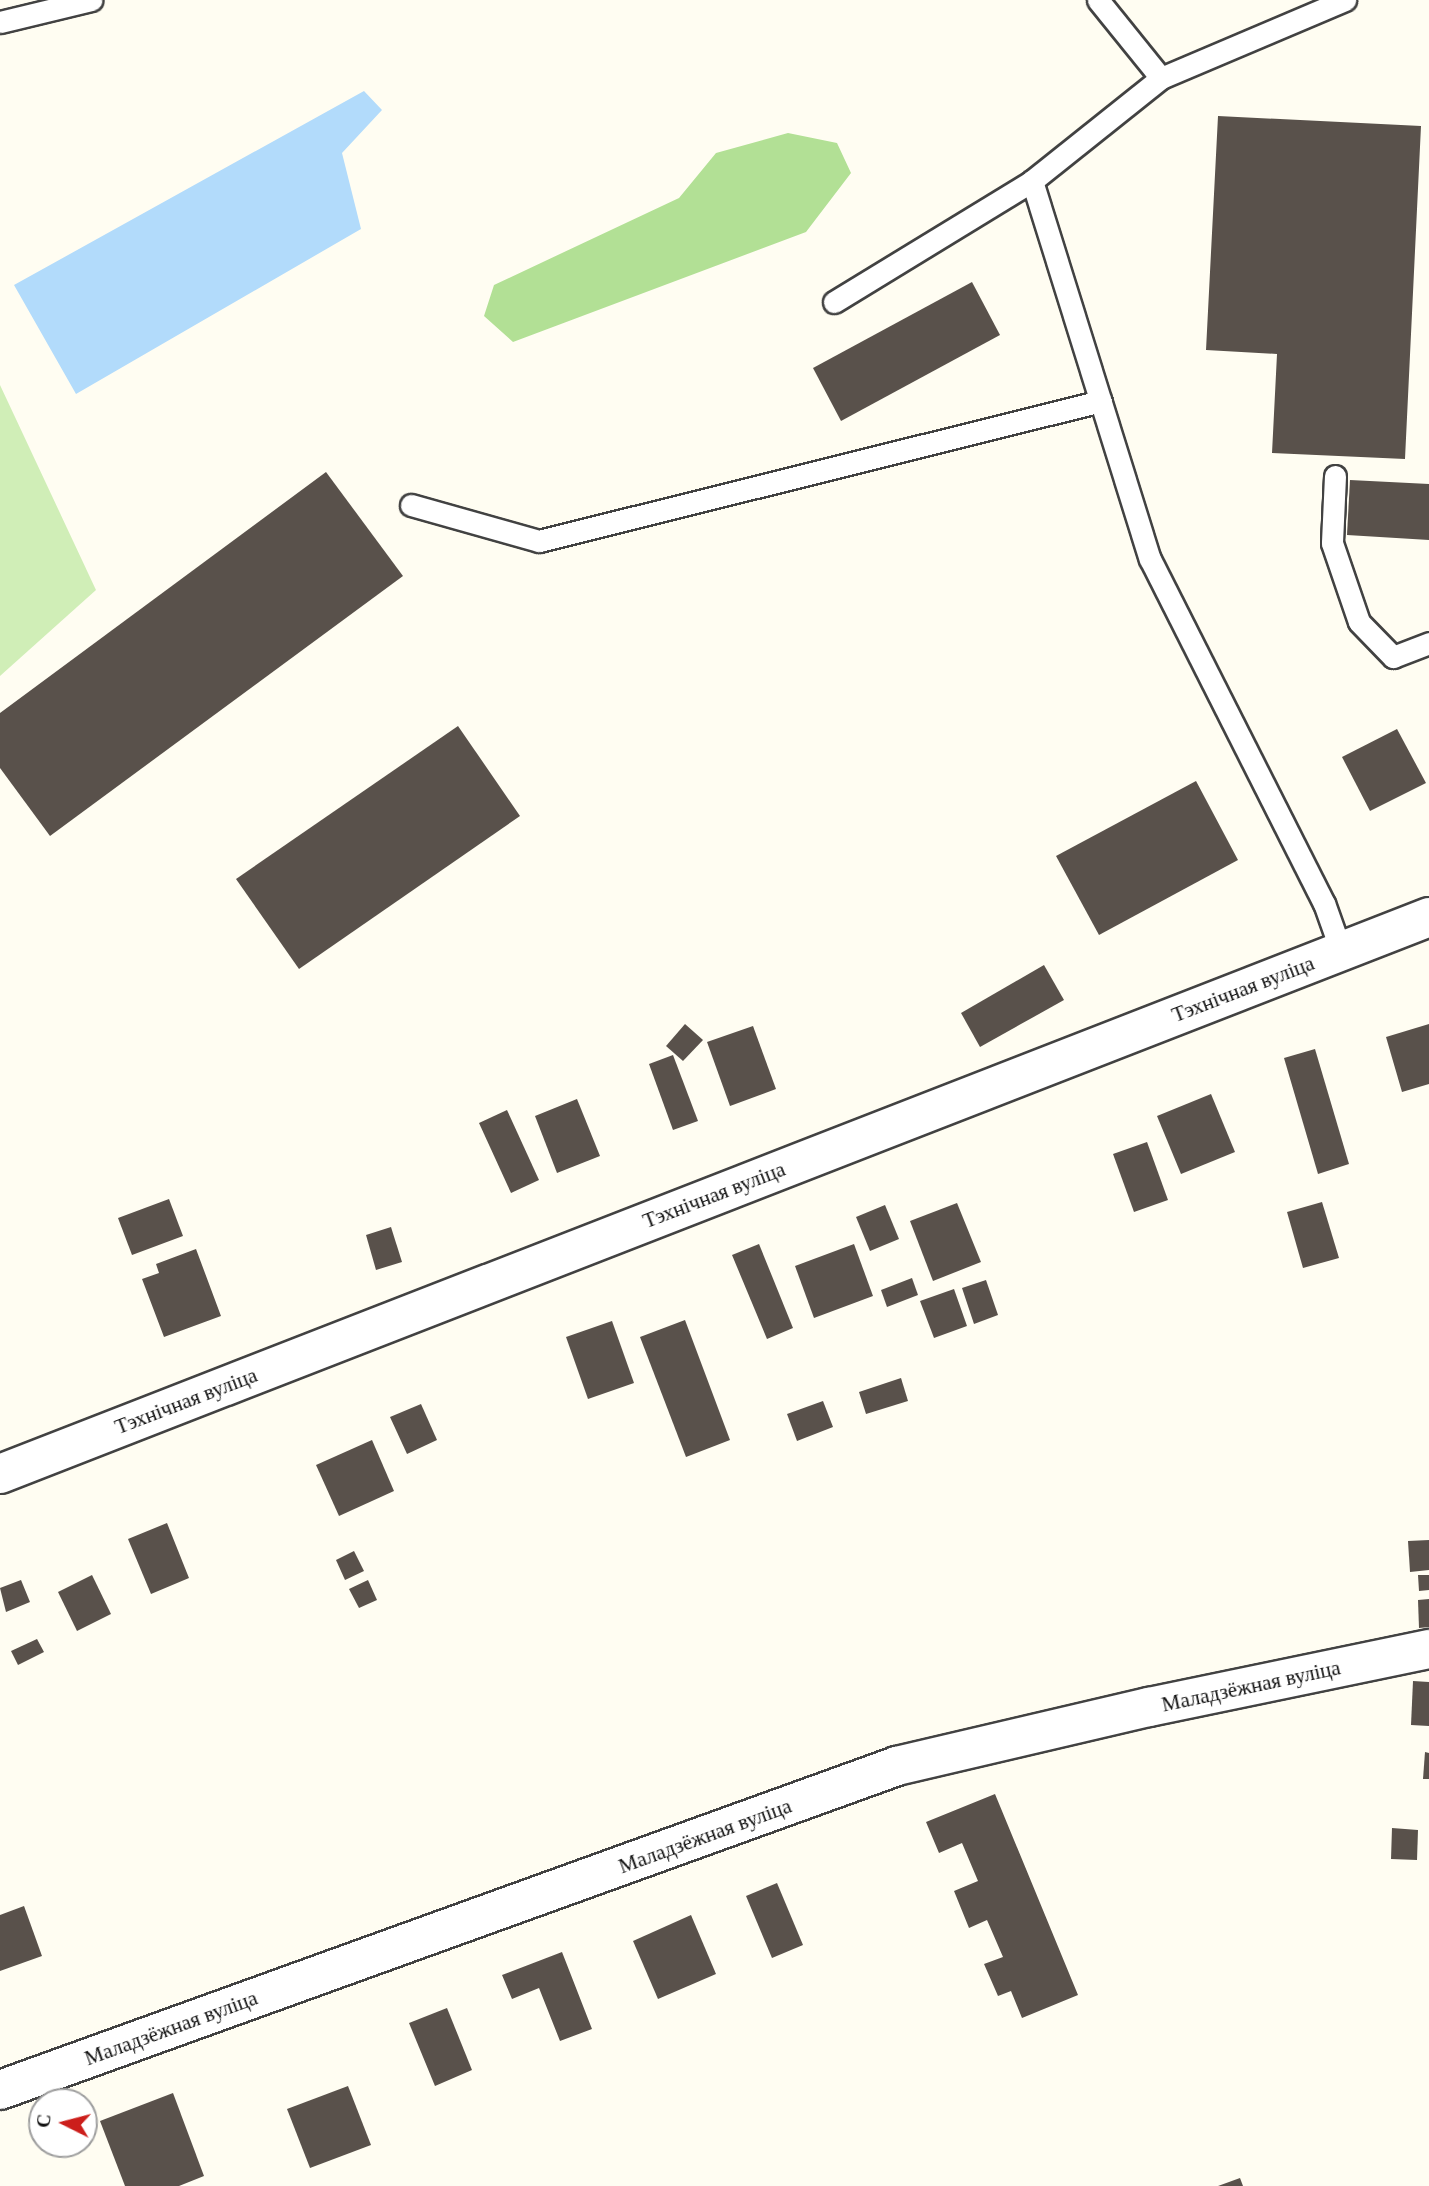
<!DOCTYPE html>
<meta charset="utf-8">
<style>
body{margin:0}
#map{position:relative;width:1429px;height:2186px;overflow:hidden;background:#fffdf2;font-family:"Times New Roman",serif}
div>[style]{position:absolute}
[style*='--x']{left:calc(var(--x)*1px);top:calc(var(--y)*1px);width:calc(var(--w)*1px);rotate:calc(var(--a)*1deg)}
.green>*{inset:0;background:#d0eeb7}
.forest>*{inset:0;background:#b2e095}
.water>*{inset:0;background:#b2dbfb}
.building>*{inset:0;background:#59514b}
.roads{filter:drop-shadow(2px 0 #424242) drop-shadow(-2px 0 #424242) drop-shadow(0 2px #424242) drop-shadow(0 -2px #424242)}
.lane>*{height:21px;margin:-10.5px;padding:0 10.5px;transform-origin:10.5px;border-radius:10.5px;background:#fff}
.street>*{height:38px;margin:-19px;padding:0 19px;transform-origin:19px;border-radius:19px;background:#fff}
span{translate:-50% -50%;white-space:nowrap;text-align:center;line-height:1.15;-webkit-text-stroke:7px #fff;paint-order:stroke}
.street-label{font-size:21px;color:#0f0f0f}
.north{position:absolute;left:28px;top:2088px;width:70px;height:70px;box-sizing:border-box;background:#fff;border:2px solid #9f9f9f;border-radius:50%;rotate:276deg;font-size:19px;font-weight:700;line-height:28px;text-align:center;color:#0f0f0f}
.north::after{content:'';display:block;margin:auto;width:24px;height:32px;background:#cc1e1b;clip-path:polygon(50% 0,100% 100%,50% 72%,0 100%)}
</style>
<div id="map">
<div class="green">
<i style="clip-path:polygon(0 385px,96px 590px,0 676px)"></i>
</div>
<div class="forest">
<i style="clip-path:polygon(788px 133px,837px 143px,851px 173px,806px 232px,513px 342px,484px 316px,494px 285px,679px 198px,716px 153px)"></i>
</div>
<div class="water">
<i style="clip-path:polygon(364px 91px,382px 110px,342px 153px,361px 229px,76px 394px,14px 285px)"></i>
</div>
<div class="building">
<i style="clip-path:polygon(1218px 116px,1421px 126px,1405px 459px,1272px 453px,1277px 354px,1206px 350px)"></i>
<i style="clip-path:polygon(972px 282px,1000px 335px,841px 421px,813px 368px)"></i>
<i style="clip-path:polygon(326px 472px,403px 576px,50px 836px,0 768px,0 713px)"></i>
<i style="clip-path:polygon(1350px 480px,1429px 484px,1429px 540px,1347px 535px)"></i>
<i style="clip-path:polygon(458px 726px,520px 816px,299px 969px,236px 879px)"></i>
<i style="clip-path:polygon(1397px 729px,1426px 783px,1370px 811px,1342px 757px)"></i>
<i style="clip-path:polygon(1196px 781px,1238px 860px,1099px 935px,1056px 856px)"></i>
<i style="clip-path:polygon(1044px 965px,1064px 1000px,980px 1047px,961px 1013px)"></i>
<i style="clip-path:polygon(685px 1024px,703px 1040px,683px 1061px,666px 1046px)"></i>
<i style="clip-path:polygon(1429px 1024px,1429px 1084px,1402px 1092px,1386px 1037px)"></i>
<i style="clip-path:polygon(753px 1026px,776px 1089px,730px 1106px,707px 1042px)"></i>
<i style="clip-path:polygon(1315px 1049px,1349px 1164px,1318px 1174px,1284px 1058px)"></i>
<i style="clip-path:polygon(673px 1055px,698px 1121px,673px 1130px,649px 1064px)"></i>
<i style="clip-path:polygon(1211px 1094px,1235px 1152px,1181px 1174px,1157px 1116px)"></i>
<i style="clip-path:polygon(577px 1099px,600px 1156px,557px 1173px,535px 1116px)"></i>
<i style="clip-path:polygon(507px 1110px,539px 1180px,511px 1193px,479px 1123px)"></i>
<i style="clip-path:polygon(1147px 1142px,1168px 1200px,1134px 1212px,1113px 1154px)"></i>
<i style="clip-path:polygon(169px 1199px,183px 1236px,132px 1255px,118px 1218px)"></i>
<i style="clip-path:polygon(1322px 1202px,1339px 1258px,1303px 1268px,1287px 1212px)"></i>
<i style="clip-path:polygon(957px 1203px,981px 1262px,933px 1281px,910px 1221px)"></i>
<i style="clip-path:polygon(885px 1205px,899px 1239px,870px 1251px,856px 1217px)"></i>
<i style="clip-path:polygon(391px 1227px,402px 1262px,376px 1270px,366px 1235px)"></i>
<i style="clip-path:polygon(759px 1244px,793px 1328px,767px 1339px,732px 1255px)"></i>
<i style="clip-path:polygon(854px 1244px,873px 1296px,814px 1318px,795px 1266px)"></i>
<i style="clip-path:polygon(196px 1249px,221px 1316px,164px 1337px,142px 1279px,159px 1273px,156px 1264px)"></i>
<i style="clip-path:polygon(912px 1278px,918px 1295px,887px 1307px,881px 1290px)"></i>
<i style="clip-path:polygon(986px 1280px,998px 1315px,974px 1324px,962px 1288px)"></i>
<i style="clip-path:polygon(954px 1289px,967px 1326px,934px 1338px,920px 1301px)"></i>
<i style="clip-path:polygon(685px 1320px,730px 1440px,686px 1457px,640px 1337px)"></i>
<i style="clip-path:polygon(612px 1321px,634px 1383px,588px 1399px,566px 1337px)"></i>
<i style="clip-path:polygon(901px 1378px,908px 1401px,866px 1414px,859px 1392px)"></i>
<i style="clip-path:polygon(823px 1401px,833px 1427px,797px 1441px,787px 1414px)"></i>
<i style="clip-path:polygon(421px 1404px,437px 1440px,407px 1454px,390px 1417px)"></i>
<i style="clip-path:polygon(372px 1440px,394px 1491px,339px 1516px,316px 1465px)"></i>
<i style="clip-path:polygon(167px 1523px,189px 1578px,151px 1594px,128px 1539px)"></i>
<i style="clip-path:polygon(1429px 1540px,1429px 1570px,1410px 1572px,1408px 1541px)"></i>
<i style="clip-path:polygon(354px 1551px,364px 1571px,345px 1580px,336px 1560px)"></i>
<i style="clip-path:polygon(92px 1575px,111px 1614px,77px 1631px,58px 1592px)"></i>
<i style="clip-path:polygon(1418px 1575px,1429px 1575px,1429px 1590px,1419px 1591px)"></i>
<i style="clip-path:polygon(21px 1580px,30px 1602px,6px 1612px,0 1588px)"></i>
<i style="clip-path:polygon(368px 1580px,377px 1600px,359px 1608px,349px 1589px)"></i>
<i style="clip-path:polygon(1429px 1599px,1429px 1627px,1419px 1628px,1418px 1600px)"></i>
<i style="clip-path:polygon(37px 1639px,44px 1652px,18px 1665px,11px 1651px)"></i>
<i style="clip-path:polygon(1413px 1681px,1429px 1682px,1429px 1726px,1411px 1725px)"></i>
<i style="clip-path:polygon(1425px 1752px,1429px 1753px,1429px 1779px,1423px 1779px)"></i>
<i style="clip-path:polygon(995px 1794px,1078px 1995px,1022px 2018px,1011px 1991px,998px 1996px,984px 1964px,1003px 1957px,987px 1920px,969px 1928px,954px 1891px,978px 1881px,962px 1843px,939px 1853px,926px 1822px)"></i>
<i style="clip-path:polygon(1392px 1828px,1418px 1830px,1417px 1860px,1391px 1859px)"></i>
<i style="clip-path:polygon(777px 1883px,803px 1945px,772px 1958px,746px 1896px)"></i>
<i style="clip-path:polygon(24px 1906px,42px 1956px,0 1971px,0 1915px)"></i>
<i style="clip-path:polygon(691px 1915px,716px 1974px,658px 1999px,633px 1941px)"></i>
<i style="clip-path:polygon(562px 1952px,592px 2029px,560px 2041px,539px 1988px,512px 1999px,502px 1975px)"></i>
<i style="clip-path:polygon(447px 2008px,472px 2070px,435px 2086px,409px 2023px)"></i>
<i style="clip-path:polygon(348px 2086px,371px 2145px,310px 2168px,287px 2109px)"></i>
<i style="clip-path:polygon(173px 2093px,204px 2176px,179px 2186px,125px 2186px,100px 2121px)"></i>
<i style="clip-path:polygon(1240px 2178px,1243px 2186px,1218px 2186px)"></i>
</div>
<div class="roads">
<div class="lane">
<i style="--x:1098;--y:0;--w:100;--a:51.1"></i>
<i style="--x:0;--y:22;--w:94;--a:-13.6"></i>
<i style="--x:1032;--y:181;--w:396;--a:72.7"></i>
<i style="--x:1150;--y:559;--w:386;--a:63.2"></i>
<i style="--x:1324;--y:903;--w:51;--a:70.5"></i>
<i style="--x:834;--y:302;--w:232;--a:-31.4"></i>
<i style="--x:1032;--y:181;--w:165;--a:-38.6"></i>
<i style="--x:1161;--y:78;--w:200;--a:-23"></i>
<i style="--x:1335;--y:476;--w:67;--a:92.6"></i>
<i style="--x:1332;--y:543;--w:83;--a:71.1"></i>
<i style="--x:1359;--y:622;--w:49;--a:45.8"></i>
<i style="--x:1393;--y:657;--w:39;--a:-21"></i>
<i style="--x:411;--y:505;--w:133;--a:15.7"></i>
<i style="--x:539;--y:541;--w:579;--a:-13.99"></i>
</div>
<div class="street">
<i style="--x:0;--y:1474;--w:1534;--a:-21.29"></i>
<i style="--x:0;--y:2090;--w:954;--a:-19.86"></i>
<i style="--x:897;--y:1766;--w:259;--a:-13.2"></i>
<i style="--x:1149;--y:1707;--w:286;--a:-11.7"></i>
</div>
</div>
<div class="street-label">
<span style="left:1243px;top:989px;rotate:-21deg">Тэхнічная вуліца</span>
<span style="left:714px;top:1195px;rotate:-21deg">Тэхнічная вуліца</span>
<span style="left:186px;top:1401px;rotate:-21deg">Тэхнічная вуліца</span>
<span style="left:1251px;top:1686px;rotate:-12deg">Маладзёжная вуліца</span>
<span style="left:705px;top:1836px;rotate:-20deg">Маладзёжная вуліца</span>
<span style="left:171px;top:2028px;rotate:-20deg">Маладзёжная вуліца</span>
</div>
<div class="north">С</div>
</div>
